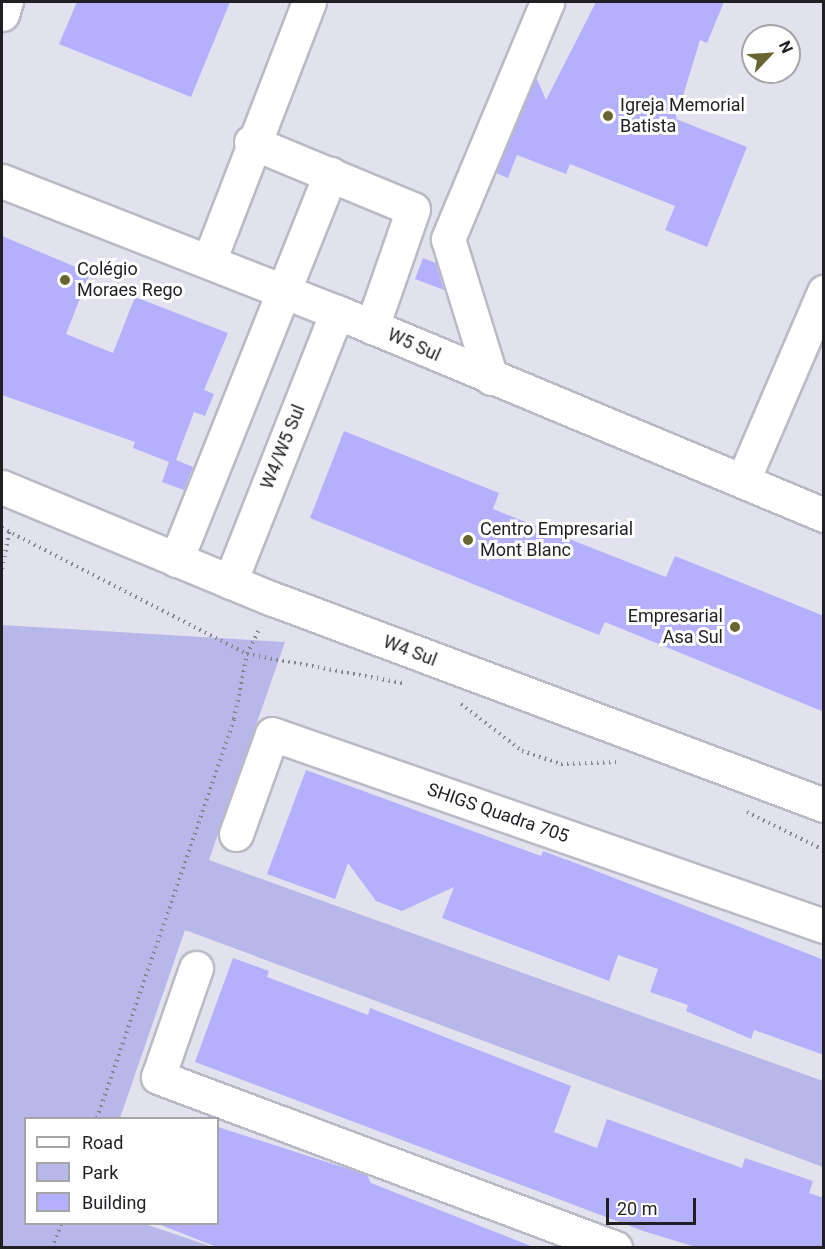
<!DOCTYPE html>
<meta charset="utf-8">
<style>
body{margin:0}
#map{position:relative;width:825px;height:1249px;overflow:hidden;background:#e2e2ee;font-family:Roboto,sans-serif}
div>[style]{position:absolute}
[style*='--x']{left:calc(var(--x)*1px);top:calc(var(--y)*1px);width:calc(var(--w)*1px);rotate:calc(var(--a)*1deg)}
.green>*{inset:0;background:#b8b7e9}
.building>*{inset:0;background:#b4b0fb}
.path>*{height:4px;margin-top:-2px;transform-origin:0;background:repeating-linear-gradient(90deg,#83838b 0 1.5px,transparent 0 6px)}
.roads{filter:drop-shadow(2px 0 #babac6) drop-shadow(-2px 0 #babac6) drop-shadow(0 2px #babac6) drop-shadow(0 -2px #babac6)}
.minor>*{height:33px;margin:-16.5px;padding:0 16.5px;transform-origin:16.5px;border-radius:16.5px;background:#fff}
.major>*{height:33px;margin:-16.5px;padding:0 16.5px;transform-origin:16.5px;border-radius:16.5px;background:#fff}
.dots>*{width:16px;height:16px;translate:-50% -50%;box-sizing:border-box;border:3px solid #fff;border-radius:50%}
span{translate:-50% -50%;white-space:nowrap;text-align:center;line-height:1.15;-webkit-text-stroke:6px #fff;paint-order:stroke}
.poi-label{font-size:18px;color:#1f1f24}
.left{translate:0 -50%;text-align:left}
.right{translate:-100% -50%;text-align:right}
.street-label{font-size:18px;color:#1f1f24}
.frame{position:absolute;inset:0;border:3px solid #1f1f24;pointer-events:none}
.legend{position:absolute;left:24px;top:1117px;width:195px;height:108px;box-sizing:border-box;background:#fff;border:2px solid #a5a5a7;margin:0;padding:8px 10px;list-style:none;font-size:18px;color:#1f1f24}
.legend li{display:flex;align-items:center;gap:12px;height:30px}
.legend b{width:30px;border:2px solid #a5a5a7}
.north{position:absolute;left:741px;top:24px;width:60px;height:60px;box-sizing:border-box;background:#fff;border:2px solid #a5a5a7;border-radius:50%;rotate:65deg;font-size:16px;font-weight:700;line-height:24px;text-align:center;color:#1f1f24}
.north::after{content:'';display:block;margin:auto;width:21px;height:27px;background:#686532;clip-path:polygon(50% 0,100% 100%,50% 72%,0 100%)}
.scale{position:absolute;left:606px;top:1198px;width:90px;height:27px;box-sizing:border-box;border:3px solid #1f1f24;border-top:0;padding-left:8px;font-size:18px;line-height:21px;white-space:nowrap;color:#1f1f24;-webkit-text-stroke:4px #fff;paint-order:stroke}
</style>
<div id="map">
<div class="green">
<i style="clip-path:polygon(2px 625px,285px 642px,209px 860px,823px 1081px,823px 1167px,185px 930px,120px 1118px,26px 1118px,26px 1224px,145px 1224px,213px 1247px,2px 1247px)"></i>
</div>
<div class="building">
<i style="clip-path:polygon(77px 2px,230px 2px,191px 97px,59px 44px)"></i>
<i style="clip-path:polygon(596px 2px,724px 2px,707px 43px,700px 40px,676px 119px,747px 147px,707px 247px,665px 230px,675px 206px,570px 164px,566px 174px,517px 155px,508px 178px,496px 173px,536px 77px,546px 100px)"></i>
<i style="clip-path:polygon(2px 236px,90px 273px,66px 334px,113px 353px,135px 297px,228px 333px,204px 390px,214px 394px,205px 416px,194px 412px,176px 460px,193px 467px,184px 490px,162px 482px,169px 462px,133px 448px,135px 442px,2px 395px)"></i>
<i style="clip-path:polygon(423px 258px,436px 263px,444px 290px,415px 279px)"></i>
<i style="clip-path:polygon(344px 431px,499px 493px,493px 509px,666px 577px,675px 556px,824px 616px,824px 712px,605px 622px,599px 635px,310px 518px)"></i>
<i style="clip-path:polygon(306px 770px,541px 856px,543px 851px,586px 867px,824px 960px,824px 1055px,754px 1030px,751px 1039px,686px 1011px,688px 1005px,650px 992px,658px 969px,618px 955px,609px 981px,442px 918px,454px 887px,402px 911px,376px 901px,348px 863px,335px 899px,267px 874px)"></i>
<i style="clip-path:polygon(233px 958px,269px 971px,267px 977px,368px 1015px,370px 1008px,571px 1086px,554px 1132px,597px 1148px,607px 1119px,742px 1168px,745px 1158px,813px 1181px,809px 1193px,824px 1198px,824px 1248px,699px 1248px,643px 1231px,195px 1062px)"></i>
<i style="clip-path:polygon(218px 1127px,367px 1175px,371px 1183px,536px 1248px,219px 1248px,161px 1225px,218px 1224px)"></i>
</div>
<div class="path">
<i style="--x:2;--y:528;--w:276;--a:27.2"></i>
<i style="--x:247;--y:654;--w:158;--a:10.6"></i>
<i style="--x:2;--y:569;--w:42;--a:-79"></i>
<i style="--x:461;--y:704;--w:77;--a:37.6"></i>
<i style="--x:522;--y:751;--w:41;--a:18.4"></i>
<i style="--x:561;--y:764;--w:55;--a:-2.1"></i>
<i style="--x:747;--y:812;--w:86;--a:26.3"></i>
<i style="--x:97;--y:1118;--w:422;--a:-71"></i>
<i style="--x:234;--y:719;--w:66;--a:-78.7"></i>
<i style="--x:247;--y:654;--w:30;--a:-64"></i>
<i style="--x:52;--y:1248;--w:26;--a:-69"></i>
</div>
<div class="roads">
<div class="minor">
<i style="--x:2;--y:14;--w:13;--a:-72"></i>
<i style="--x:251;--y:142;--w:175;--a:22.5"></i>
<i style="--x:413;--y:209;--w:125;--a:109.2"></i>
<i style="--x:209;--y:261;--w:278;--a:-68.9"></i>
<i style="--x:491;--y:378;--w:145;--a:-107.2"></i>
<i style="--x:448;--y:239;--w:257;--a:-67.3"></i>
<i style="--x:743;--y:480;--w:205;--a:-66.7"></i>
<i style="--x:176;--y:560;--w:416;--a:-68.2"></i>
<i style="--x:230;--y:582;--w:290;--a:-68.4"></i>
<i style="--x:236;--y:834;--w:106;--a:-70.2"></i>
<i style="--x:272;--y:734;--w:584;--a:19.18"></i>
<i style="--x:196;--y:968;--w:115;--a:109.2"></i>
<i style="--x:158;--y:1077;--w:488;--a:20.5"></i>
</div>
<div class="major">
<i style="--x:2;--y:181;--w:360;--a:21.4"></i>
<i style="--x:337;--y:312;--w:528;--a:22.63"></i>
<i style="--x:2;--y:487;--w:293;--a:22.5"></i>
<i style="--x:273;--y:599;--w:588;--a:20.5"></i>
</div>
</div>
<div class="dots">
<i style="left:608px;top:116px;background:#686532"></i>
<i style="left:65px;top:280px;background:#686532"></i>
<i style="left:468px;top:540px;background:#686532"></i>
<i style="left:735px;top:627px;background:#686532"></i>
</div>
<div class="poi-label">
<span class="left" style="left:620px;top:116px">Igreja Memorial<br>Batista</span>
<span class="left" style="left:77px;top:280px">Colégio<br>Moraes Rego</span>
<span class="left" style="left:480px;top:540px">Centro Empresarial<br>Mont Blanc</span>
<span class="right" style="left:723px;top:627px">Empresarial<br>Asa Sul</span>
</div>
<div class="street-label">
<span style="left:414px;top:345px;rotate:24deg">W5 Sul</span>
<span style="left:283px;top:447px;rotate:-68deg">W4/W5 Sul</span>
<span style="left:410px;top:651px;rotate:21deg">W4 Sul</span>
<span style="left:498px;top:813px;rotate:19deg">SHIGS Quadra 705</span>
</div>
<div class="frame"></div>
<ul class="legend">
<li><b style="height:8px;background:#fff"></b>Road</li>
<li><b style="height:16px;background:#b8b7e9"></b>Park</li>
<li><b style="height:16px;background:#b4b0fb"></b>Building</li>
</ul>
<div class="north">N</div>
<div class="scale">20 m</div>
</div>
